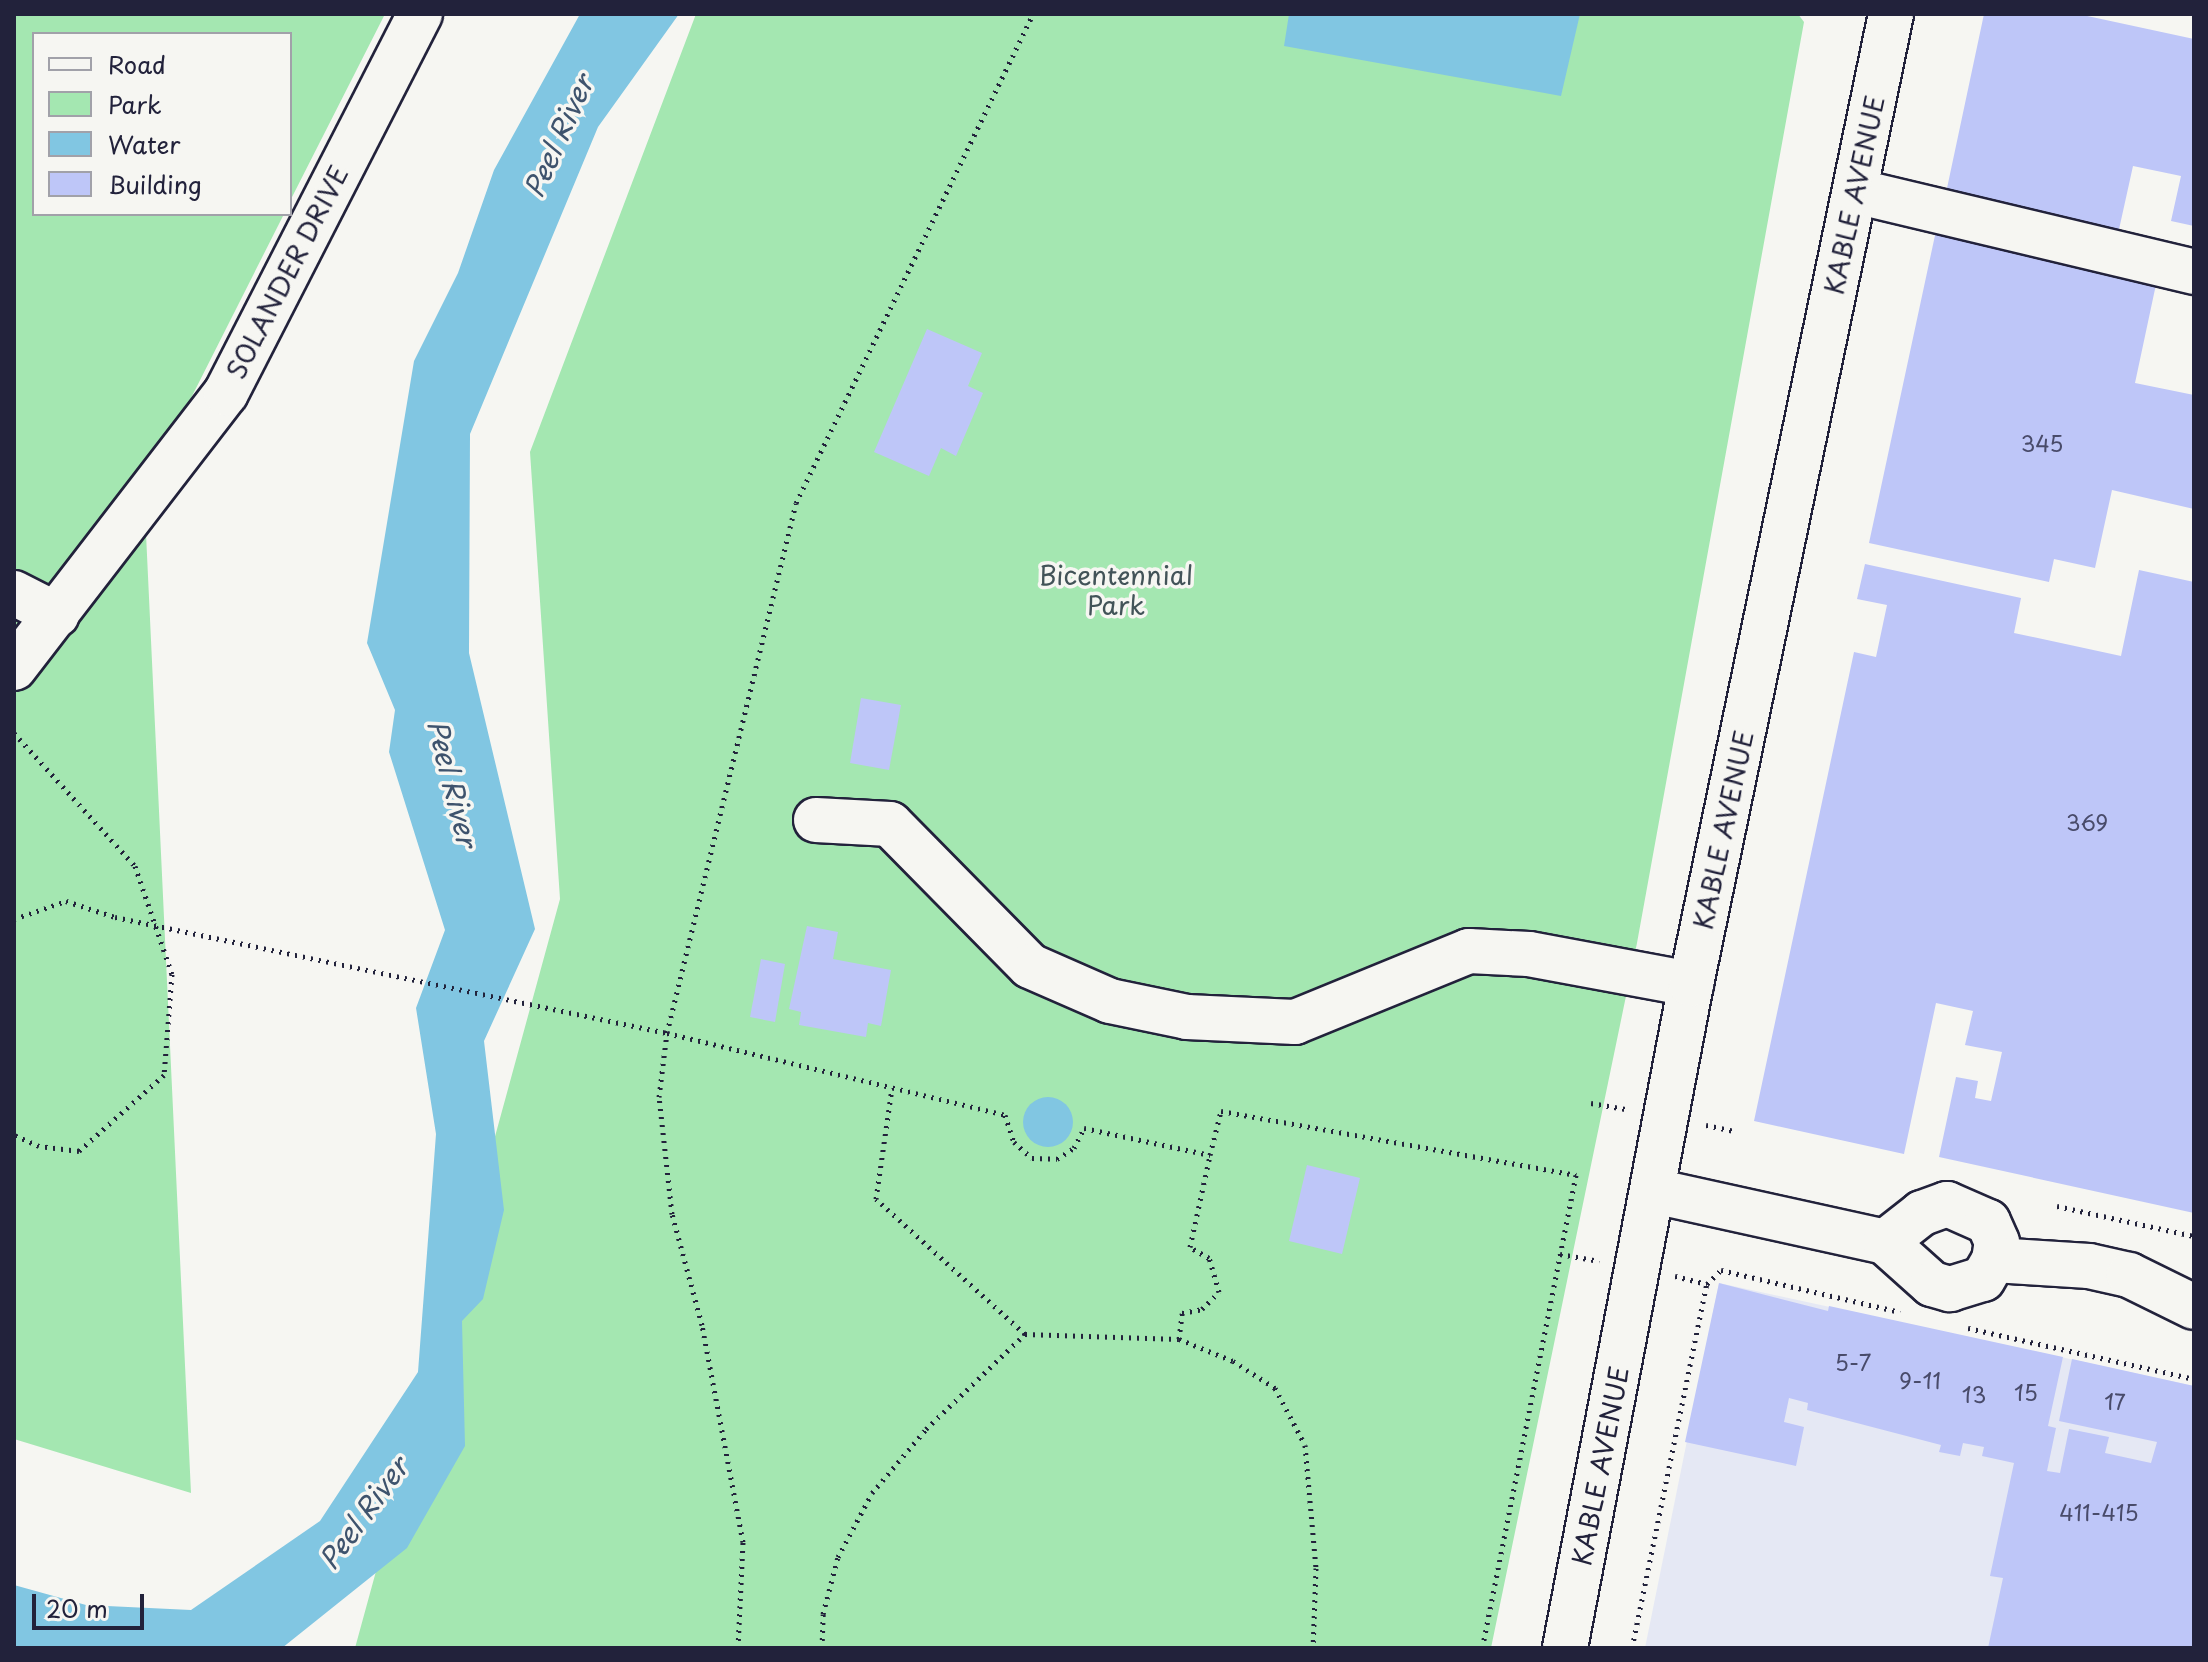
<!DOCTYPE html>
<style>
body{margin:0}
#map{position:relative;width:2208px;height:1662px;overflow:hidden;background:#f6f6f2;font-family:"Playpen Sans",sans-serif}
div>[style]{position:absolute}
[style*='--x']{left:calc(var(--x)*1px);top:calc(var(--y)*1px);width:calc(var(--w)*1px);rotate:calc(var(--a)*1deg)}
.built>*{inset:0;background:#e5e8f4}
.green>*{inset:0;background:#a4e7b1}
.water>*{inset:0;background:#81c6e2}
.round{border-radius:50%}
.building>*{inset:0;background:#bec6f8}
.path>*{height:5px;margin-top:-2.5px;transform-origin:0;background:repeating-linear-gradient(90deg,#22223b 0 2px,transparent 0 8px)}
.roads{filter:drop-shadow(2px 0 #22223b) drop-shadow(-2px 0 #22223b) drop-shadow(0 2px #22223b) drop-shadow(0 -2px #22223b)}
.minor>*{height:44px;margin:-22px;padding:0 22px;transform-origin:22px;border-radius:22px;background:#f6f6f2}
.path-bridge>*{height:5px;margin-top:-2.5px;transform-origin:0;background:repeating-linear-gradient(90deg,#22223b 0 2px,transparent 0 8px)}
span{translate:-50% -50%;white-space:nowrap;text-align:center;line-height:1.15;-webkit-text-stroke:7px #f6f6f2;paint-order:stroke}
.number-label{font-size:22px;color:#494b6a}
.number-label span{-webkit-text-stroke-width:0}
.street-label{font-size:26px;color:#22223b}
.park-label{font-size:26px;color:#425358}
.water-label{font-size:28px;color:#3e536d;font-style:italic}
.frame{position:absolute;inset:0;border:16px solid #22223b;pointer-events:none}
.legend{position:absolute;left:32px;top:32px;width:260px;height:184px;box-sizing:border-box;background:#f6f6f2;border:2px solid #a1a1a9;margin:0;padding:10px 14px;list-style:none;font-size:24px;color:#22223b}
.legend li{display:flex;align-items:center;gap:16px;height:40px}
.legend b{width:40px;border:2px solid #a1a1a9}
.scale{position:absolute;left:32px;top:1594px;width:112px;height:36px;box-sizing:border-box;border:4px solid #22223b;border-top:0;padding-left:10px;font-size:24px;line-height:28px;white-space:nowrap;color:#22223b;-webkit-text-stroke:6px #f6f6f2;paint-order:stroke}
</style>
<div id="map">
<div class="built">
<i style="clip-path:polygon(1719px 1283px,2194px 1386px,2194px 1648px,1645px 1648px)"></i>
</div>
<div class="green">
<i style="clip-path:polygon(14px 14px,385px 14px,290px 201px,290px 34px,34px 34px,34px 214px,284px 214px,144px 491px,191px 1493px,14px 1439px)"></i>
<i style="clip-path:polygon(696px 14px,1798px 14px,1804px 22px,1637px 943px,1491px 1648px,355px 1648px,560px 899px,530px 452px)"></i>
</div>
<div class="water">
<i style="clip-path:polygon(580px 14px,679px 14px,598px 127px,470px 434px,469px 653px,535px 929px,484px 1041px,504px 1210px,483px 1299px,462px 1321px,465px 1446px,407px 1548px,282px 1648px,14px 1648px,14px 1585px,86px 1605px,191px 1610px,320px 1521px,418px 1372px,436px 1134px,416px 1008px,445px 930px,389px 752px,395px 710px,367px 643px,414px 361px,458px 273px,494px 170px)"></i>
<i style="clip-path:polygon(1289px 14px,1580px 14px,1561px 96px,1284px 46px)"></i>
<i class="round" style="left:1023px;top:1097px;width:50px;height:50px"></i>
</div>
<div class="building">
<i style="clip-path:polygon(1984px 14px,2078px 14px,2194px 39px,2194px 226px,2171px 221px,2181px 176px,2133px 166px,2116px 243px,1943px 207px)"></i>
<i style="clip-path:polygon(1937px 226px,2158px 275px,2135px 383px,2194px 395px,2194px 509px,2112px 490px,2095px 568px,2054px 559px,2049px 582px,1869px 543px)"></i>
<i style="clip-path:polygon(927px 329px,982px 353px,968px 386px,983px 393px,956px 456px,941px 448px,929px 476px,874px 452px)"></i>
<i style="clip-path:polygon(1865px 564px,2021px 598px,2014px 633px,2121px 656px,2139px 570px,2194px 582px,2194px 1213px,1939px 1157px,1956px 1077px,1978px 1081px,1975px 1098px,1991px 1101px,2002px 1052px,1965px 1045px,1973px 1011px,1936px 1003px,1904px 1154px,1754px 1121px,1854px 652px,1876px 657px,1887px 605px,1857px 599px)"></i>
<i style="clip-path:polygon(861px 698px,901px 705px,889px 770px,850px 763px)"></i>
<i style="clip-path:polygon(807px 926px,838px 932px,833px 959px,891px 970px,881px 1026px,868px 1023px,866px 1037px,799px 1025px,801px 1012px,789px 1009px)"></i>
<i style="clip-path:polygon(761px 959px,785px 964px,775px 1022px,750px 1017px)"></i>
<i style="clip-path:polygon(1307px 1165px,1360px 1178px,1342px 1254px,1289px 1241px)"></i>
<i style="clip-path:polygon(1719px 1283px,1828px 1311px,1829px 1306px,2063px 1357px,2048px 1426px,2056px 1428px,2047px 1471px,2060px 1473px,2069px 1429px,2109px 1437px,2105px 1453px,2151px 1463px,2157px 1442px,2059px 1421px,2072px 1359px,2194px 1386px,2194px 1648px,1988px 1648px,2003px 1578px,1990px 1576px,2014px 1463px,1982px 1456px,1984px 1447px,1963px 1443px,1960px 1456px,1939px 1452px,1941px 1445px,1807px 1410px,1808px 1403px,1789px 1398px,1784px 1422px,1804px 1427px,1796px 1466px,1685px 1442px)"></i>
</div>
<div class="path">
<i style="--x:14;--y:733;--w:180;--a:47.7"></i>
<i style="--x:135;--y:866;--w:114;--a:71.1"></i>
<i style="--x:172;--y:974;--w:101;--a:94.5"></i>
<i style="--x:164;--y:1075;--w:114;--a:138.2"></i>
<i style="--x:79;--y:1151;--w:40;--a:-172.9"></i>
<i style="--x:39;--y:1146;--w:27;--a:-156"></i>
<i style="--x:14;--y:919;--w:55;--a:-19.1"></i>
<i style="--x:66;--y:901;--w:52;--a:18.1"></i>
<i style="--x:667;--y:1033;--w:348;--a:13.6"></i>
<i style="--x:1005;--y:1115;--w:28;--a:72"></i>
<i style="--x:1014;--y:1142;--w:24;--a:42"></i>
<i style="--x:1032;--y:1158;--w:25;--a:2"></i>
<i style="--x:1057;--y:1159;--w:20;--a:-33"></i>
<i style="--x:1074;--y:1148;--w:22;--a:-63"></i>
<i style="--x:1084;--y:1128;--w:129;--a:12.1"></i>
<i style="--x:1210;--y:1155;--w:45;--a:-76"></i>
<i style="--x:1221;--y:1111;--w:361;--a:10.2"></i>
<i style="--x:1576;--y:1175;--w:482;--a:101.2"></i>
<i style="--x:1591;--y:1103;--w:35;--a:10"></i>
<i style="--x:1706;--y:1125;--w:30;--a:12"></i>
<i style="--x:2057;--y:1206;--w:140;--a:12.4"></i>
<i style="--x:1560;--y:1254;--w:40;--a:10"></i>
<i style="--x:1675;--y:1276;--w:33;--a:14"></i>
<i style="--x:1968;--y:1328;--w:232;--a:12.7"></i>
<i style="--x:1025;--y:1334;--w:154;--a:1.9"></i>
<i style="--x:1179;--y:1339;--w:26;--a:-83"></i>
<i style="--x:1182;--y:1313;--w:20;--a:-11"></i>
<i style="--x:1202;--y:1309;--w:24;--a:-45"></i>
<i style="--x:1219;--y:1292;--w:35;--a:-106"></i>
<i style="--x:1209;--y:1258;--w:22;--a:-150"></i>
<i style="--x:1190;--y:1247;--w:94;--a:-77.7"></i>
<i style="--x:1179;--y:1339;--w:58;--a:22.2"></i>
<i style="--x:1233;--y:1361;--w:50;--a:32.7"></i>
<i style="--x:1275;--y:1388;--w:64;--a:62.2"></i>
<i style="--x:1305;--y:1445;--w:123;--a:84.9"></i>
<i style="--x:1316;--y:1568;--w:80;--a:92.1"></i>
<i style="--x:738;--y:1648;--w:106;--a:-87.3"></i>
<i style="--x:743;--y:1542;--w:221;--a:-100.7"></i>
<i style="--x:702;--y:1325;--w:115;--a:-105.1"></i>
<i style="--x:672;--y:1214;--w:118;--a:-96.3"></i>
<i style="--x:659;--y:1097;--w:64;--a:-82.9"></i>
<i style="--x:667;--y:1033;--w:545;--a:-76.32"></i>
<i style="--x:796;--y:503;--w:543;--a:-64.14"></i>
<i style="--x:822;--y:1648;--w:34;--a:-88"></i>
<i style="--x:823;--y:1614;--w:59;--a:-75.3"></i>
<i style="--x:838;--y:1557;--w:72;--a:-62"></i>
<i style="--x:872;--y:1493;--w:84;--a:-49.8"></i>
<i style="--x:926;--y:1429;--w:137;--a:-43.8"></i>
<i style="--x:1025;--y:1334;--w:201;--a:-137.8"></i>
<i style="--x:876;--y:1199;--w:112;--a:-81.8"></i>
<i style="--x:1632;--y:1648;--w:372;--a:-78.4"></i>
<i style="--x:1707;--y:1284;--w:20;--a:-45"></i>
<i style="--x:1721;--y:1270;--w:184;--a:13.2"></i>
</div>
<div class="roads">
<div class="minor">
<i style="--x:1855;--y:191;--w:349;--a:13.4"></i>
<i style="--x:14;--y:593;--w:48;--a:27.1"></i>
<i style="--x:14;--y:668;--w:347;--a:-52.4"></i>
<i style="--x:226;--y:393;--w:426;--a:-62.9"></i>
<i style="--x:816;--y:820;--w:74;--a:3.1"></i>
<i style="--x:890;--y:824;--w:199;--a:45.4"></i>
<i style="--x:1030;--y:966;--w:87;--a:23.6"></i>
<i style="--x:1110;--y:1001;--w:79;--a:11.7"></i>
<i style="--x:1187;--y:1017;--w:108;--a:2.7"></i>
<i style="--x:1295;--y:1022;--w:188;--a:-22.2"></i>
<i style="--x:1469;--y:951;--w:60;--a:2.9"></i>
<i style="--x:1529;--y:954;--w:165;--a:10.5"></i>
<i style="--x:1654;--y:1191;--w:237;--a:12.4"></i>
<i style="--x:1885;--y:1242;--w:63;--a:41.8"></i>
<i style="--x:1932;--y:1284;--w:19;--a:16"></i>
<i style="--x:1950;--y:1289;--w:34;--a:-17"></i>
<i style="--x:1983;--y:1279;--w:22;--a:-60"></i>
<i style="--x:1994;--y:1260;--w:18;--a:-81"></i>
<i style="--x:1997;--y:1242;--w:22;--a:-114"></i>
<i style="--x:1988;--y:1222;--w:45;--a:-156.3"></i>
<i style="--x:1947;--y:1204;--w:27;--a:160"></i>
<i style="--x:1922;--y:1213;--w:47;--a:141.9"></i>
<i style="--x:1994;--y:1260;--w:95;--a:3.6"></i>
<i style="--x:2089;--y:1266;--w:41;--a:12.7"></i>
<i style="--x:2129;--y:1275;--w:72;--a:26.2"></i>
<i style="--x:1565;--y:1648;--w:676;--a:-79.26"></i>
<i style="--x:1691;--y:984;--w:990;--a:-78.35"></i>
</div>
</div>
<div class="path-bridge">
<i style="--x:115;--y:917;--w:564;--a:11.87"></i>
</div>
<div class="number-label">
<span style="left:2042px;top:443px">345</span>
<span style="left:2087px;top:822px">369</span>
<span style="left:1853px;top:1362px">5-7</span>
<span style="left:1920px;top:1380px">9-11</span>
<span style="left:2026px;top:1392px">15</span>
<span style="left:1974px;top:1394px">13</span>
<span style="left:2115px;top:1401px">17</span>
<span style="left:2099px;top:1512px">411-415</span>
</div>
<div class="street-label">
<span style="left:1854px;top:195px;rotate:-78deg">KABLE AVENUE</span>
<span style="left:287px;top:272px;rotate:-63deg">SOLANDER DRIVE</span>
<span style="left:1723px;top:830px;rotate:-78deg">KABLE AVENUE</span>
<span style="left:1600px;top:1466px;rotate:-79deg">KABLE AVENUE</span>
</div>
<div class="park-label">
<span style="left:1116px;top:590px">Bicentennial<br>Park</span>
</div>
<div class="water-label">
<span style="left:558px;top:136px;rotate:-66deg">Peel River</span>
<span style="left:453px;top:783px;rotate:76deg">Peel River</span>
<span style="left:363px;top:1513px;rotate:-54deg">Peel River</span>
</div>
<div class="frame"></div>
<ul class="legend">
<li><b style="height:10px;background:#f6f6f2"></b>Road</li>
<li><b style="height:22px;background:#a4e7b1"></b>Park</li>
<li><b style="height:22px;background:#81c6e2"></b>Water</li>
<li><b style="height:22px;background:#bec6f8"></b>Building</li>
</ul>
<div class="scale">20 m</div>
</div>
